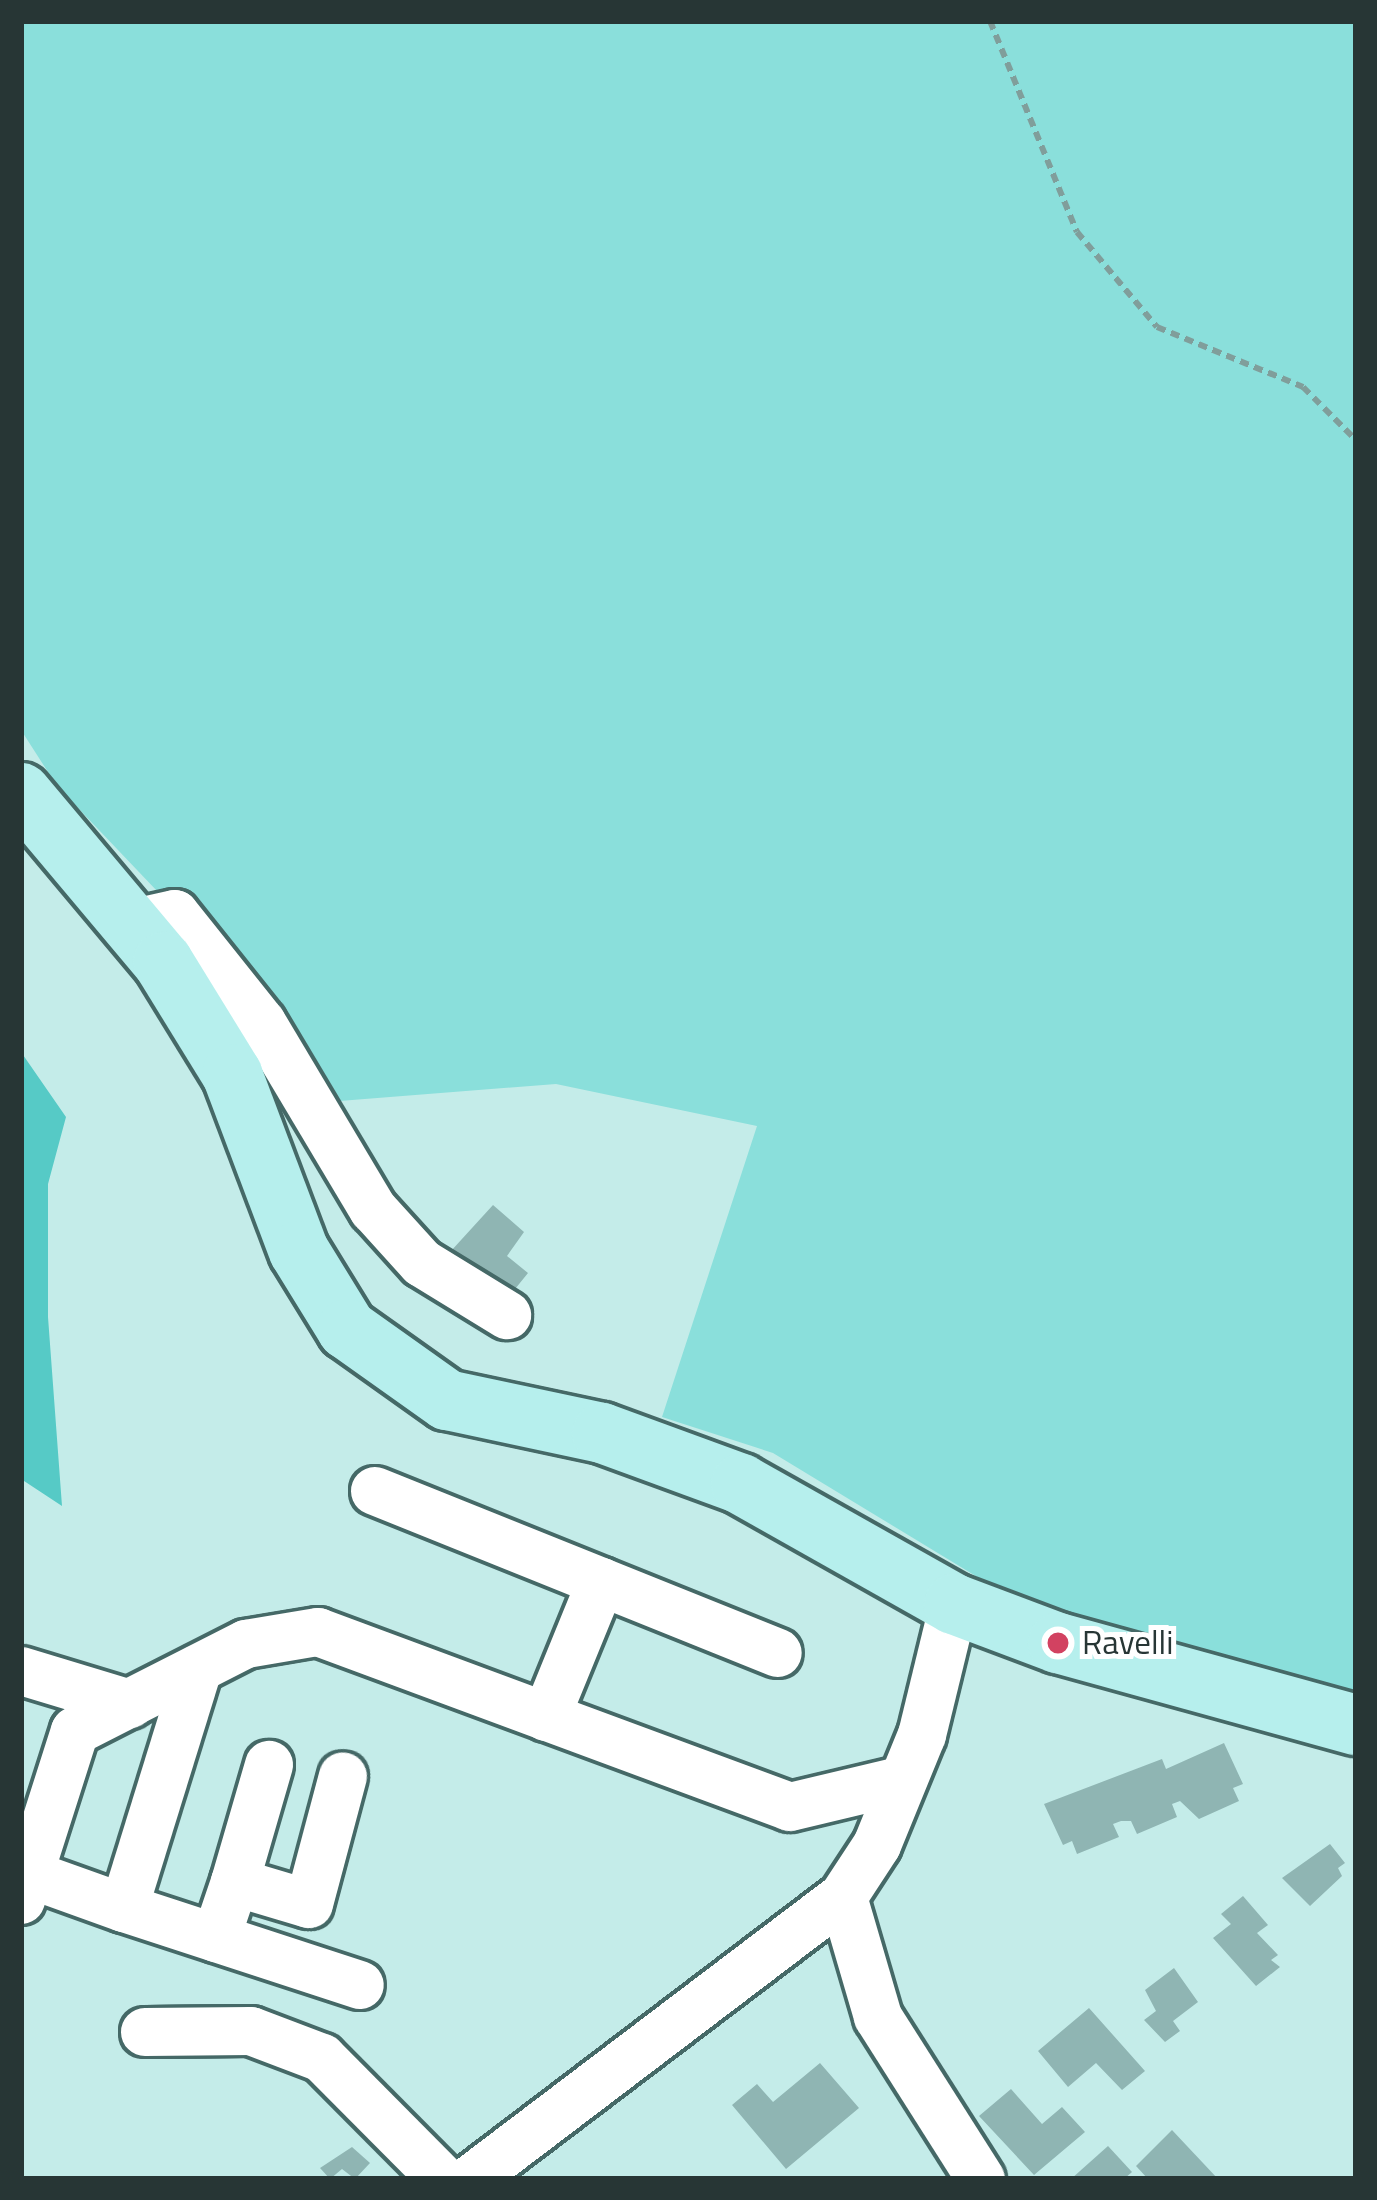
<!DOCTYPE html>
<style>
body{margin:0}
#map{position:relative;width:1377px;height:2200px;overflow:hidden;background:#c4ece9;font-family:"Titillium Web",sans-serif}
div>[style]{position:absolute}
[style*='--x']{left:calc(var(--x)*1px);top:calc(var(--y)*1px);width:calc(var(--w)*1px);rotate:calc(var(--a)*1deg)}
.green>*{inset:0;background:#8adfdb}
.water>*{inset:0;background:#56cac6}
.building>*{inset:0;background:#8fb5b3}
.path>*{height:6px;margin-top:-3px;transform-origin:0;background:repeating-linear-gradient(90deg,#809e9b 0 9px,transparent 0 15px)}
.roads{filter:drop-shadow(3px 0 #456967) drop-shadow(-3px 0 #456967) drop-shadow(0 3px #456967) drop-shadow(0 -3px #456967)}
.minor>*{height:48px;margin:-24px;padding:0 24px;transform-origin:24px;border-radius:24px;background:#fff}
.major>*{height:60px;margin:-30px;padding:0 30px;transform-origin:30px;border-radius:30px;background:#b6efed}
.dots>*{width:33px;height:33px;translate:-50% -50%;box-sizing:border-box;border:6px solid #fff;border-radius:50%}
span{translate:-50% -50%;white-space:nowrap;text-align:center;line-height:1.15;-webkit-text-stroke:10px #fff;paint-order:stroke}
.poi-label{font-size:33px;color:#273635}
.left{translate:0 -50%;text-align:left}
.frame{position:absolute;inset:0;border:24px solid #273635;pointer-events:none}
</style>
<div id="map">
<div class="green">
<i style="clip-path:polygon(21px 21px,1356px 21px,1356px 1701px,1007px 1595px,773px 1453px,662px 1417px,757px 1126px,556px 1084px,289px 1105px,198px 934px,57px 786px,21px 730px)"></i>
</div>
<div class="water">
<i style="clip-path:polygon(21px 1052px,66px 1117px,48px 1184px,48px 1317px,62px 1506px,21px 1479px)"></i>
</div>
<div class="building">
<i style="clip-path:polygon(493px 1205px,524px 1232px,507px 1256px,528px 1273px,511px 1294px,451px 1251px)"></i>
<i style="clip-path:polygon(1224px 1743px,1243px 1784px,1233px 1788px,1239px 1801px,1199px 1819px,1180px 1801px,1172px 1804px,1177px 1817px,1137px 1834px,1131px 1821px,1121px 1821px,1113px 1824px,1119px 1837px,1077px 1854px,1072px 1841px,1063px 1845px,1044px 1804px,1162px 1759px,1166px 1769px)"></i>
<i style="clip-path:polygon(1330px 1844px,1345px 1863px,1338px 1868px,1342px 1876px,1310px 1906px,1282px 1878px)"></i>
<i style="clip-path:polygon(1243px 1896px,1268px 1925px,1257px 1933px,1278px 1955px,1271px 1960px,1280px 1967px,1256px 1986px,1213px 1938px,1231px 1924px,1221px 1914px)"></i>
<i style="clip-path:polygon(1174px 1968px,1198px 2002px,1173px 2021px,1180px 2031px,1165px 2042px,1144px 2020px,1156px 2011px,1145px 1990px)"></i>
<i style="clip-path:polygon(1089px 2008px,1145px 2071px,1122px 2090px,1096px 2063px,1068px 2087px,1038px 2051px)"></i>
<i style="clip-path:polygon(820px 2063px,859px 2108px,786px 2169px,732px 2105px,757px 2084px,773px 2102px)"></i>
<i style="clip-path:polygon(1011px 2089px,1042px 2124px,1062px 2107px,1085px 2132px,1034px 2175px,979px 2116px)"></i>
<i style="clip-path:polygon(1172px 2130px,1218px 2179px,1148px 2179px,1136px 2166px)"></i>
<i style="clip-path:polygon(1108px 2146px,1132px 2172px,1124px 2179px,1071px 2179px)"></i>
<i style="clip-path:polygon(352px 2147px,370px 2163px,355px 2179px,342px 2169px,330px 2179px,320px 2168px)"></i>
</div>
<div class="path">
<i style="--x:990;--y:21;--w:228;--a:67.6"></i>
<i style="--x:1077;--y:232;--w:124;--a:49.9"></i>
<i style="--x:1157;--y:327;--w:158;--a:22.3"></i>
<i style="--x:1303;--y:387;--w:75;--a:45"></i>
</div>
<div class="roads">
<div class="minor">
<i style="--x:130;--y:924;--w:46;--a:-12.5"></i>
<i style="--x:175;--y:914;--w:139;--a:51.4"></i>
<i style="--x:262;--y:1023;--w:217;--a:59.2"></i>
<i style="--x:373;--y:1209;--w:73;--a:47.8"></i>
<i style="--x:422;--y:1263;--w:100;--a:31.5"></i>
<i style="--x:375;--y:1491;--w:434;--a:21.9"></i>
<i style="--x:198;--y:1669;--w:250;--a:107.2"></i>
<i style="--x:124;--y:1908;--w:248;--a:18.1"></i>
<i style="--x:21;--y:1671;--w:114;--a:16.8"></i>
<i style="--x:546;--y:1717;--w:146;--a:-67.8"></i>
<i style="--x:29;--y:1874;--w:101;--a:19.7"></i>
<i style="--x:235;--y:1882;--w:122;--a:-73.8"></i>
<i style="--x:843;--y:1897;--w:125;--a:73.7"></i>
<i style="--x:878;--y:2017;--w:192;--a:57.6"></i>
<i style="--x:21;--y:1900;--w:177;--a:-72.3"></i>
<i style="--x:75;--y:1731;--w:192;--a:-27"></i>
<i style="--x:246;--y:1644;--w:73;--a:-9.5"></i>
<i style="--x:318;--y:1632;--w:503;--a:20.34"></i>
<i style="--x:790;--y:1807;--w:112;--a:-13.4"></i>
<i style="--x:216;--y:1938;--w:59;--a:-71.3"></i>
<i style="--x:235;--y:1882;--w:77;--a:16.6"></i>
<i style="--x:309;--y:1904;--w:132;--a:-75.1"></i>
<i style="--x:145;--y:2032;--w:106;--a:-0.5"></i>
<i style="--x:251;--y:2031;--w:76;--a:20.8"></i>
<i style="--x:322;--y:2058;--w:170;--a:45.2"></i>
<i style="--x:471;--y:2179;--w:467;--a:-37.2"></i>
<i style="--x:843;--y:1897;--w:62;--a:-56.8"></i>
<i style="--x:877;--y:1845;--w:119;--a:-67.8"></i>
<i style="--x:922;--y:1735;--w:135;--a:-76.3"></i>
</div>
<div class="major">
<i style="--x:21;--y:793;--w:221;--a:50"></i>
<i style="--x:163;--y:962;--w:132;--a:58.4"></i>
<i style="--x:232;--y:1074;--w:189;--a:69.3"></i>
<i style="--x:299;--y:1251;--w:92;--a:58.4"></i>
<i style="--x:347;--y:1329;--w:123;--a:35.4"></i>
<i style="--x:447;--y:1400;--w:158;--a:12"></i>
<i style="--x:602;--y:1433;--w:148;--a:20.1"></i>
<i style="--x:741;--y:1484;--w:244;--a:29.4"></i>
<i style="--x:954;--y:1604;--w:111;--a:20.6"></i>
<i style="--x:1058;--y:1643;--w:309;--a:15.4"></i>
</div>
</div>
<div class="dots">
<i style="left:1058px;top:1643px;background:#d24261"></i>
</div>
<div class="poi-label">
<span class="left" style="left:1082px;top:1643px">Ravelli</span>
</div>
<div class="frame"></div>
</div>
